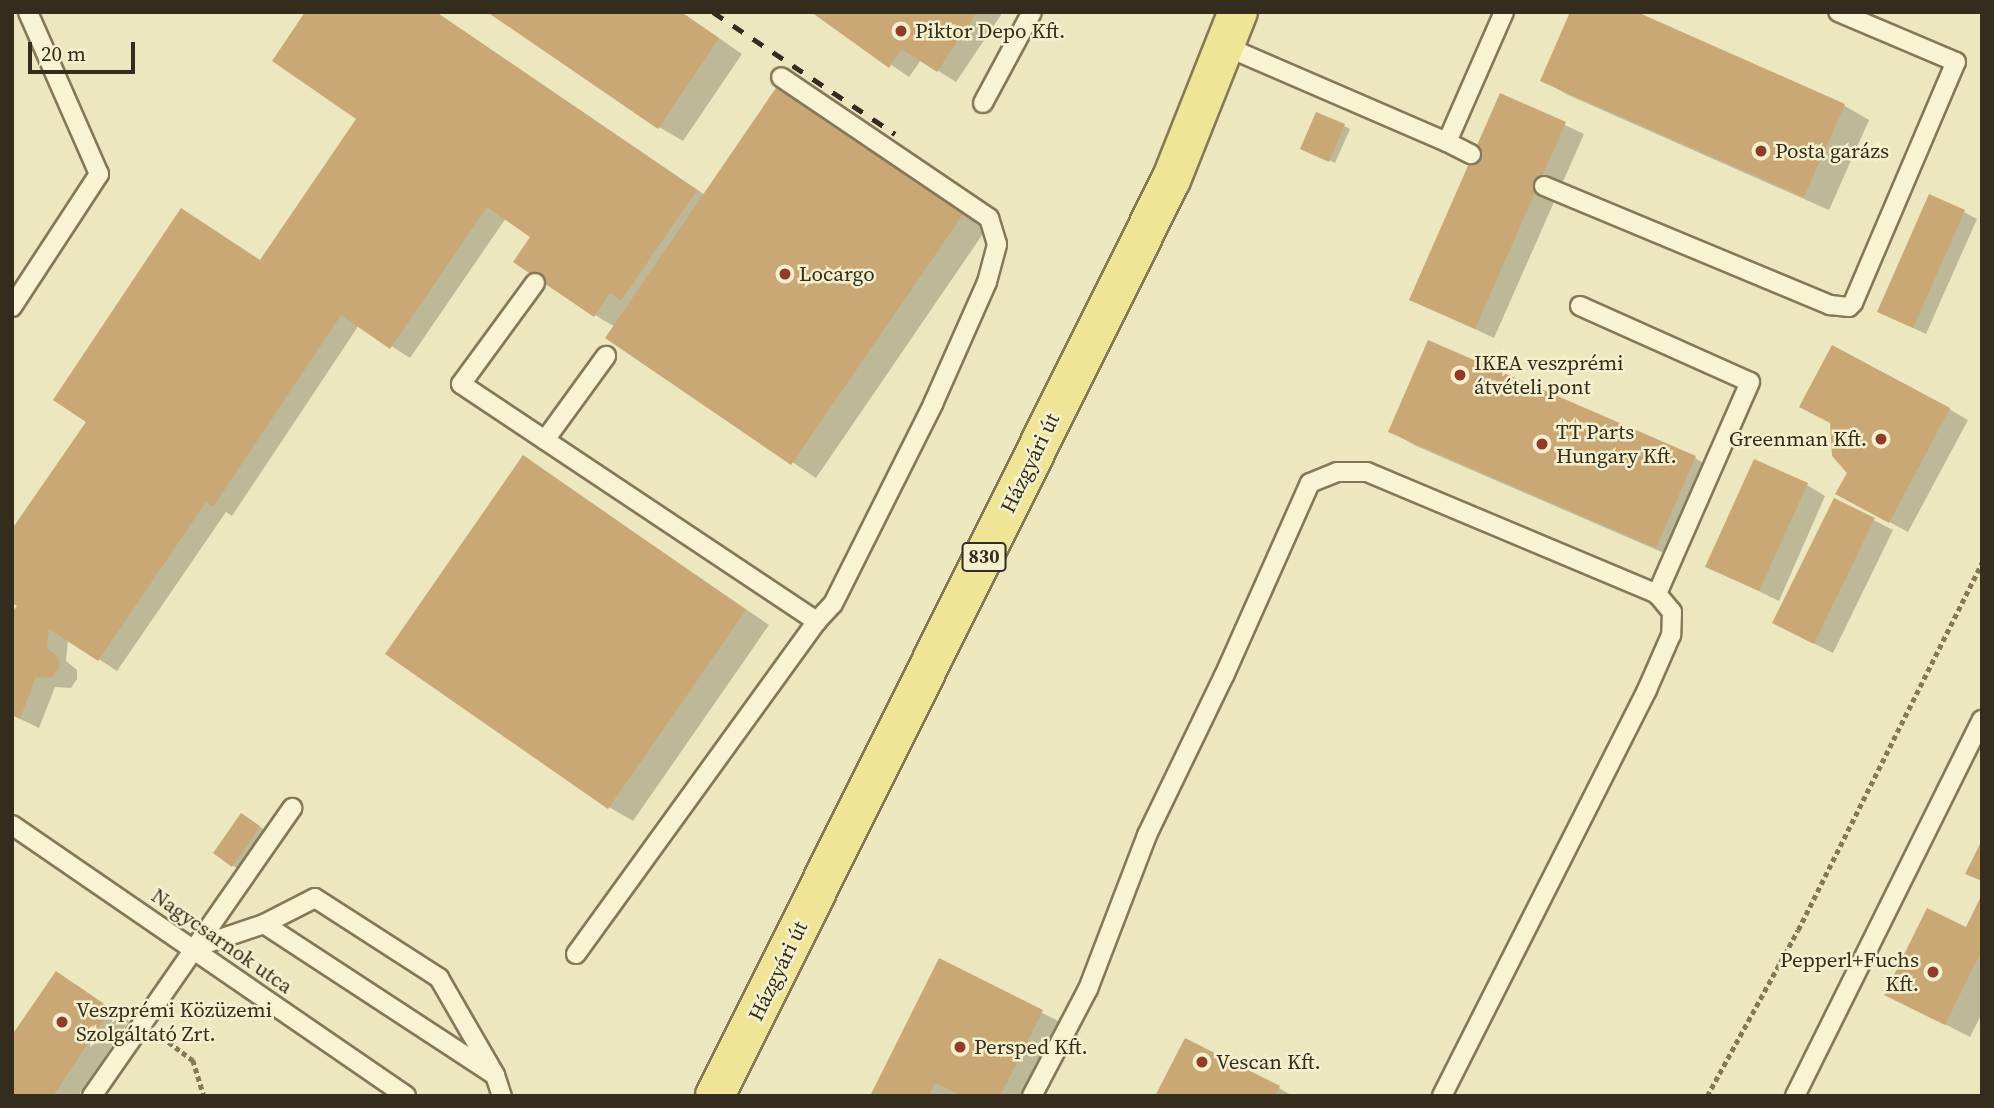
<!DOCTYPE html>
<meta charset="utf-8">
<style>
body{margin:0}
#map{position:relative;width:1994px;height:1108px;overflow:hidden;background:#ede7bf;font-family:"Source Serif 4",serif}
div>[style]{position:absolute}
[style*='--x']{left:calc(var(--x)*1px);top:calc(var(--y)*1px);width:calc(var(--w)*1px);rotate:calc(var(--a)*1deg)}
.shadow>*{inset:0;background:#0003}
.building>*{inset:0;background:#caa875}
.path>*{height:4.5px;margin-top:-2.25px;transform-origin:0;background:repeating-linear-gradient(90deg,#857858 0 5px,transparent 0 8.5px)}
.roads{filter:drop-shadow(2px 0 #857858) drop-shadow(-2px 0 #857858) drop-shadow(0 2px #857858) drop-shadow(0 -2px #857858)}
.service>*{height:18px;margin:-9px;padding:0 9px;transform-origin:9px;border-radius:9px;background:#f8f3d2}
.primary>*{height:38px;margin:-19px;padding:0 19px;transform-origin:19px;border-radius:19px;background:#f0e496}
.rail>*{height:5px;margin-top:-2.5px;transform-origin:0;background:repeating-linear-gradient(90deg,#342c1c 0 12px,transparent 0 24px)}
.dots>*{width:19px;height:19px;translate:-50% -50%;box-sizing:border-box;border:4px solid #f4f0ce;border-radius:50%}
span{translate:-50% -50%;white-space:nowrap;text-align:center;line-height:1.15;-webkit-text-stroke:5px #f4f0ce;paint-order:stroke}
.shield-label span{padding:2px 5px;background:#f4f0ce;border:2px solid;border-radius:5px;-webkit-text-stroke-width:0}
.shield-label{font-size:19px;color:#342c1c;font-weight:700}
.poi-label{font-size:21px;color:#342c1c}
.left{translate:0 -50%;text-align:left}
.right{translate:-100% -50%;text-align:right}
.street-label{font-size:21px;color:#342c1c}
.frame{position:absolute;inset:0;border:14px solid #342c1c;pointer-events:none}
.scale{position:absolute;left:28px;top:42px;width:107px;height:32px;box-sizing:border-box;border:4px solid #342c1c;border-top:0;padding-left:9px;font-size:21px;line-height:24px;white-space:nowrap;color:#342c1c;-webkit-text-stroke:5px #f4f0ce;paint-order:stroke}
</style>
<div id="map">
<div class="shadow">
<i style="clip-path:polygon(436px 12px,705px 195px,780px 85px,989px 225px,816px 478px,608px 338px,615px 327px,595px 315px,532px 236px,506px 218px,410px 358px,359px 325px,232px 516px,226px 512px,117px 671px,68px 639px,66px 661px,77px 670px,77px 679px,71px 688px,55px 687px,39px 728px,12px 715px,12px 615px)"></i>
<i style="clip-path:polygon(681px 12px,742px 54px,683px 141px,659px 127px)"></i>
<i style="clip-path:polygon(814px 12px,1003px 12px,956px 82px,921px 60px,909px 77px)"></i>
<i style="clip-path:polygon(1633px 12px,1845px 106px,1869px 120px,1829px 210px,1566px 94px,1542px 80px)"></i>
<i style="clip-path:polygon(1501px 95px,1584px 134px,1494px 338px,1411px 299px)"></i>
<i style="clip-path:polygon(1344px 126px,1350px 129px,1335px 163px,1308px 151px)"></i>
<i style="clip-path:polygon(1964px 212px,1977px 219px,1926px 334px,1879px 312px)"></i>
<i style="clip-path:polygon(1949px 409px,1968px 420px,1908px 532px,1856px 504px)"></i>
<i style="clip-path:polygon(1390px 431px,1695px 458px,1719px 472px,1680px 560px,1414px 445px)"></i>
<i style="clip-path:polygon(524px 457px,769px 625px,633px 821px,609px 807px)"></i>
<i style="clip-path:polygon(1807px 485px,1825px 496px,1779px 601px,1707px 566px)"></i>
<i style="clip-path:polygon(1835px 500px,1893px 530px,1833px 653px,1793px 633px)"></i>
<i style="clip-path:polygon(247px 818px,265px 830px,239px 869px,233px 866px)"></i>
<i style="clip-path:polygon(1982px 898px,1982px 1013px,1970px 1037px,1886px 994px,1966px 930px)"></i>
<i style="clip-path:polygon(940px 961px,1066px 1025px,1031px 1096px,872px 1096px)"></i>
<i style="clip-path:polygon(75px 984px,129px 1021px,78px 1096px,12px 1096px)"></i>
<i style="clip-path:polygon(1279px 1088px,1293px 1096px,1157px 1096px)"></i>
</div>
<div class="building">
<i style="clip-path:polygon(305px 12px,436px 12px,697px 190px,621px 301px,610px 293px,594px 317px,513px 262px,530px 237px,487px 207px,390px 349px,341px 315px,213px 507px,206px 502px,98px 661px,49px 629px,47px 648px,59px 658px,59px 668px,51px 678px,36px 677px,20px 719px,12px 715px,12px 612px,17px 606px,12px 603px,12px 529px,86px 422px,53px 400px,181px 208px,260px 260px,356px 119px,272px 61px)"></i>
<i style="clip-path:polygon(487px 12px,681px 12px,719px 38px,658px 129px)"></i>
<i style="clip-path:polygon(811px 12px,977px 12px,937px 72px,902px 49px,889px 68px)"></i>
<i style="clip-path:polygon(1570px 12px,1637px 12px,1845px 104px,1804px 197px,1540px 81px)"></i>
<i style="clip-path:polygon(780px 82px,966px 210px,791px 465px,605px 338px)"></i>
<i style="clip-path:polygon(1500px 93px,1566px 122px,1475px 329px,1409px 300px)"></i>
<i style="clip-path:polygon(1316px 112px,1345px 124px,1329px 162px,1300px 149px)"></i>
<i style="clip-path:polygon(1929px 194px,1965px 210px,1913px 328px,1877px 312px)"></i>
<i style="clip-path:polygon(1428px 340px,1696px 456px,1656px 548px,1388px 432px)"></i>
<i style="clip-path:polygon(1832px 345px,1950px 408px,1889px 523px,1835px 494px,1847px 473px,1832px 456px,1830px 423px,1799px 407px)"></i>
<i style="clip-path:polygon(523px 455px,746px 610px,608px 809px,385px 654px)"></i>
<i style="clip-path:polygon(1754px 459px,1808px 483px,1759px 591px,1705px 567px)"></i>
<i style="clip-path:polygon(1834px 498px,1875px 518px,1814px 644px,1772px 623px)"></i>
<i style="clip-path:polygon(241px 813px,260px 826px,232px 867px,213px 853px)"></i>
<i style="clip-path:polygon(1982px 840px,1982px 881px,1965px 874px)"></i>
<i style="clip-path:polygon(1982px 894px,1982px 950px,1945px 1025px,1884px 995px,1927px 908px,1966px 927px)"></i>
<i style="clip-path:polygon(939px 958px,1043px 1010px,1000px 1096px,961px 1096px,935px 1083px,929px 1096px,870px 1096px)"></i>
<i style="clip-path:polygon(56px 971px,111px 1009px,53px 1096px,12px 1096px,12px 1035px)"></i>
<i style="clip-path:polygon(1185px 1038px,1280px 1086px,1275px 1096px,1155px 1096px)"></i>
</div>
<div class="path">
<i style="--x:162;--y:1037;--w:39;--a:37"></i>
<i style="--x:193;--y:1060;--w:38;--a:73"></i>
<i style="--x:1707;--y:1096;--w:189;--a:-61.3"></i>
<i style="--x:1798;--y:930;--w:411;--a:-63.4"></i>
</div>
<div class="roads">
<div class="service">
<i style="--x:1227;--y:47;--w:240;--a:23.4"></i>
<i style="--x:1447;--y:142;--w:142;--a:-66.3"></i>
<i style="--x:983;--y:103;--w:103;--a:-61.7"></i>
<i style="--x:1447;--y:142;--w:27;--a:27"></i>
<i style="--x:1544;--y:186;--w:310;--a:22.6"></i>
<i style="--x:1830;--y:305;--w:19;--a:6"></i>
<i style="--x:1849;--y:307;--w:6;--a:-45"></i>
<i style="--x:1853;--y:303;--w:262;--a:-66.9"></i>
<i style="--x:1956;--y:62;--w:128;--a:-157"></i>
<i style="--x:535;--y:283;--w:125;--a:126.2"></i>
<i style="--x:461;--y:384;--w:428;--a:33.7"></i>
<i style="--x:1580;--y:306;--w:186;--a:24.1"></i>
<i style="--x:1750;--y:382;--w:232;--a:113.7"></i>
<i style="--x:12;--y:307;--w:159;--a:-56.8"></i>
<i style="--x:99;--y:174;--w:177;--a:-113.7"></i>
<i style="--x:545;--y:440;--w:104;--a:-54"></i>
<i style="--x:12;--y:825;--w:478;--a:34.5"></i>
<i style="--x:264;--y:924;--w:57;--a:-27"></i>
<i style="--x:315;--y:898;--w:148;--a:32.8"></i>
<i style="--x:439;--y:978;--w:112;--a:60"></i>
<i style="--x:495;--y:1075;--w:22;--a:72"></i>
<i style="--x:193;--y:948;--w:75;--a:-18.7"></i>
<i style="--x:264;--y:924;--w:276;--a:33.2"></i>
<i style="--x:576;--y:954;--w:411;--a:-54.1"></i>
<i style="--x:817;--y:621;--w:23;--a:-47"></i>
<i style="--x:833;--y:604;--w:224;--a:-63.4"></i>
<i style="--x:933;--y:404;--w:133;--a:-66.1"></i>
<i style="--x:987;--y:282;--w:39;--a:-75"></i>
<i style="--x:997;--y:244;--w:27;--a:-107"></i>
<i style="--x:989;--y:218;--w:251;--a:-145.9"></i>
<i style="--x:92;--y:1096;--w:351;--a:-55.2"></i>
<i style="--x:1032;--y:1096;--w:121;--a:-62.4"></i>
<i style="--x:1088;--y:989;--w:165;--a:-69"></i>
<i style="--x:1147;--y:835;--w:177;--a:-64.2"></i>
<i style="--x:1224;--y:676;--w:211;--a:-66"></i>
<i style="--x:1310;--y:483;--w:29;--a:-22"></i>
<i style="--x:1337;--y:472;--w:30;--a:0"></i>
<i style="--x:1367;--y:472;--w:315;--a:22.8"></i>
<i style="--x:1657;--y:594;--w:23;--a:50"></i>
<i style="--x:1672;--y:612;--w:23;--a:92"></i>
<i style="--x:1671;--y:635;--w:60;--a:113.6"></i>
<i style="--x:1647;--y:690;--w:455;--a:116.8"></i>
<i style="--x:1795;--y:1096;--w:420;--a:-63.6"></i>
</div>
<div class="primary">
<i style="--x:715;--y:1096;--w:1023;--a:-63.54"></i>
<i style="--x:1171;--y:180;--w:181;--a:-68.3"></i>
</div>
</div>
<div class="rail">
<i style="--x:713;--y:12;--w:219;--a:33.8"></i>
</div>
<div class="dots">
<i style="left:901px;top:31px;background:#923b29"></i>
<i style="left:1761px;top:151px;background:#923b29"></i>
<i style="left:785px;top:274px;background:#923b29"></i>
<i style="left:1460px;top:375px;background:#923b29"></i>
<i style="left:1881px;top:439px;background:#923b29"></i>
<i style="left:1542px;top:444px;background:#923b29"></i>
<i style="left:1933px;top:972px;background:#923b29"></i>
<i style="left:62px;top:1022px;background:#923b29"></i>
<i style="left:960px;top:1047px;background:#923b29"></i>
<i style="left:1202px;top:1062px;background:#923b29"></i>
</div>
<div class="shield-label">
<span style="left:984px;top:557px">830</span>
</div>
<div class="poi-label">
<span class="left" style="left:915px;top:31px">Piktor Depo Kft.</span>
<span class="left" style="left:1775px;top:151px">Posta garázs</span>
<span class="left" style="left:799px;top:274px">Locargo</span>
<span class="left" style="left:1474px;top:375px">IKEA veszprémi<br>átvételi pont</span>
<span class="left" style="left:1556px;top:444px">TT Parts<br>Hungary Kft.</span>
<span class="right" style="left:1867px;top:439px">Greenman Kft.</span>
<span class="right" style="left:1919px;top:972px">Pepperl+Fuchs<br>Kft.</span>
<span class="left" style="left:76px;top:1022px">Veszprémi Közüzemi<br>Szolgáltató Zrt.</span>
<span class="left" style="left:974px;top:1047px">Persped Kft.</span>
<span class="left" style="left:1216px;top:1062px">Vescan Kft.</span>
</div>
<div class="street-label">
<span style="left:1030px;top:463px;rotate:-64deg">Házgyári út</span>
<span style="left:222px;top:941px;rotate:35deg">Nagycsarnok utca</span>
<span style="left:778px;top:971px;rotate:-64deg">Házgyári út</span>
</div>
<div class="frame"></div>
<div class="scale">20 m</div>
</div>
